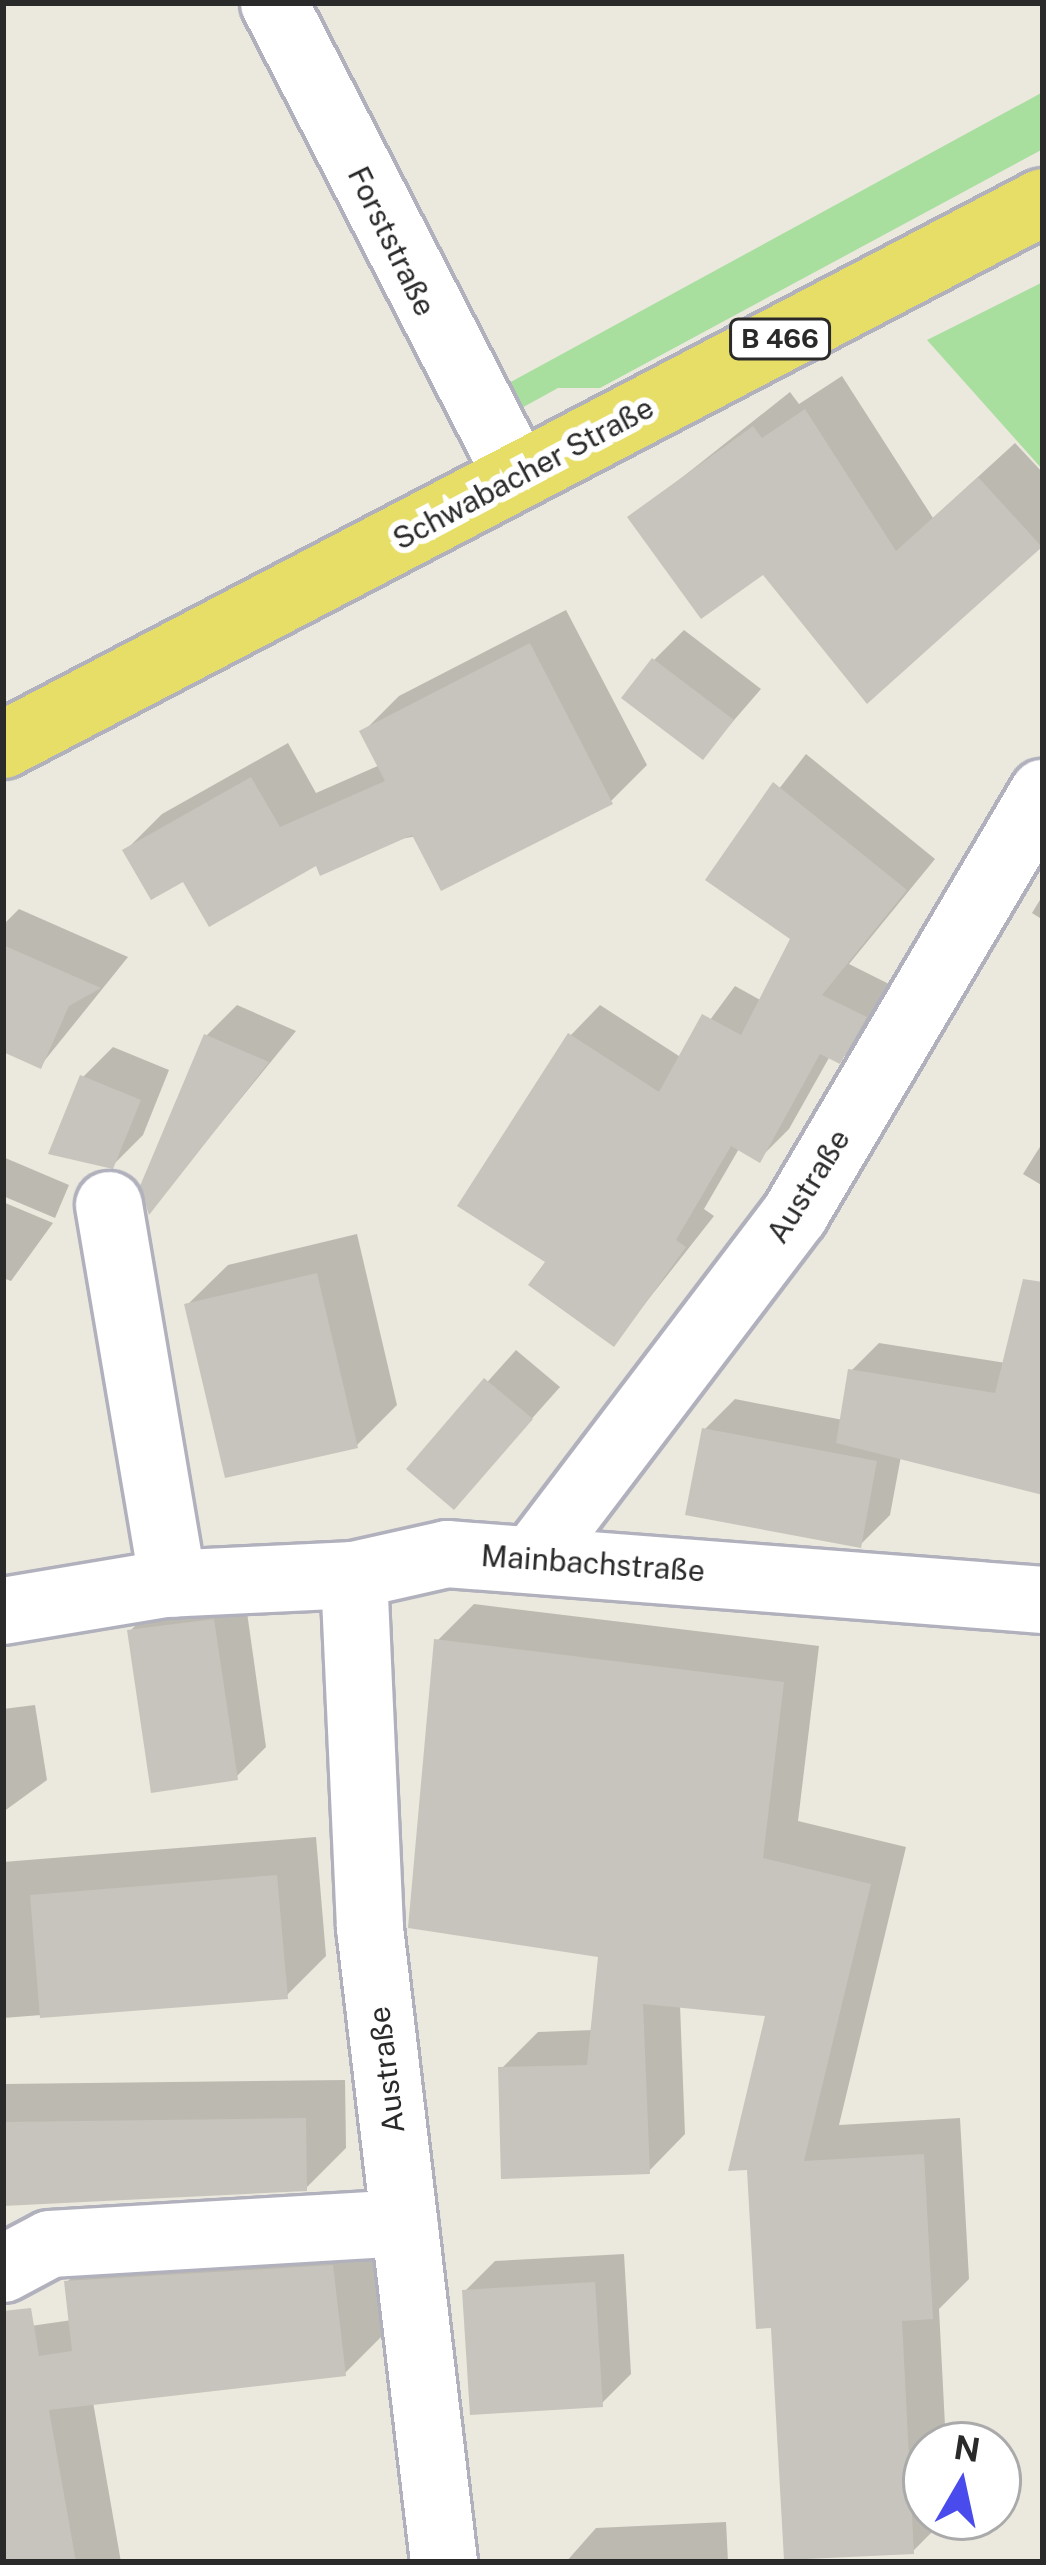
<!DOCTYPE html>
<meta charset="utf-8">
<style>
body{margin:0}
#map{position:relative;width:1046px;height:2565px;overflow:hidden;background:#ebe8dd;font-family:"Public Sans",sans-serif}
div>[style]{position:absolute}
[style*='--x']{left:calc(var(--x)*1px);top:calc(var(--y)*1px);width:calc(var(--w)*1px);rotate:calc(var(--a)*1deg)}
.green>*{inset:0;background:#a8de9e}
.shadow>*{inset:0;background:#0003}
.building>*{inset:0;background:#c7c4bd}
.roads{filter:drop-shadow(3px 0 #b1b1bd) drop-shadow(-3px 0 #b1b1bd) drop-shadow(0 3px #b1b1bd) drop-shadow(0 -3px #b1b1bd)}
.minor>*{height:66px;margin:-33px;padding:0 33px;transform-origin:33px;border-radius:33px;background:#fff}
.major>*{height:66px;margin:-33px;padding:0 33px;transform-origin:33px;border-radius:33px;background:#e6de67}
span{translate:-50% -50%;white-space:nowrap;text-align:center;line-height:1.15;-webkit-text-stroke:12px #fff;paint-order:stroke}
.shield-label span{padding:3px 9px;background:#fff;border:3px solid;border-radius:9px;-webkit-text-stroke-width:0}
.shield-label{font-size:27px;color:#2a2a2a;font-weight:700}
.street-label{font-size:30px;color:#2a2a2a}
.frame{position:absolute;inset:0;border:6px solid #2a2a2a;pointer-events:none}
.north{position:absolute;left:902px;top:2421px;width:120px;height:120px;box-sizing:border-box;background:#fff;border:3px solid #aaa;border-radius:50%;rotate:9deg;font-size:33px;font-weight:700;line-height:48px;text-align:center;color:#2a2a2a}
.north::after{content:'';display:block;margin:auto;width:42px;height:54px;background:#494bec;clip-path:polygon(50% 0,100% 100%,50% 72%,0 100%)}
</style>
<div id="map">
<div class="green">
<i style="clip-path:polygon(1043px 92px,1043px 149px,600px 388px,558px 388px,491px 425px,494px 391px)"></i>
<i style="clip-path:polygon(1043px 282px,1043px 470px,927px 340px)"></i>
</div>
<div class="shadow">
<i style="clip-path:polygon(842px 376px,933px 518px,1015px 443px,1043px 473px,1043px 543px,868px 699px,763px 571px,631px 518px,790px 392px,799px 404px)"></i>
<i style="clip-path:polygon(566px 610px,647px 765px,611px 801px,184px 878px,126px 850px,162px 814px,288px 743px,316px 793px,380px 765px,363px 732px,399px 696px)"></i>
<i style="clip-path:polygon(684px 630px,761px 689px,703px 756px,654px 660px)"></i>
<i style="clip-path:polygon(806px 754px,935px 859px,849px 964px,895px 987px,869px 1031px,839px 1061px,830px 1056px,789px 1129px,759px 1159px,740px 1147px,704px 1209px,714px 1216px,614px 1343px,550px 1261px,571px 1035px,600px 1005px,682px 1058px,735px 986px,762px 1001px,794px 938px,709px 879px)"></i>
<i style="clip-path:polygon(1043px 895px,1043px 920px,1032px 913px)"></i>
<i style="clip-path:polygon(19px 909px,128px 957px,41px 1065px,3px 1049px,3px 925px)"></i>
<i style="clip-path:polygon(237px 1005px,296px 1031px,150px 1210px,207px 1035px)"></i>
<i style="clip-path:polygon(113px 1047px,169px 1070px,143px 1135px,112px 1166px,83px 1077px)"></i>
<i style="clip-path:polygon(1043px 1142px,1043px 1186px,1023px 1174px)"></i>
<i style="clip-path:polygon(3px 1157px,69px 1185px,55px 1218px,3px 1196px)"></i>
<i style="clip-path:polygon(3px 1202px,53px 1223px,11px 1281px,3px 1278px)"></i>
<i style="clip-path:polygon(357px 1234px,397px 1405px,357px 1445px,187px 1305px,228px 1265px)"></i>
<i style="clip-path:polygon(1043px 1301px,1043px 1491px,901px 1456px,890px 1515px,860px 1545px,705px 1429px,735px 1399px,843px 1420px,851px 1371px,879px 1343px,1006px 1363px)"></i>
<i style="clip-path:polygon(516px 1350px,560px 1387px,454px 1506px,410px 1468px)"></i>
<i style="clip-path:polygon(244px 1591px,266px 1747px,236px 1777px,130px 1631px,160px 1601px)"></i>
<i style="clip-path:polygon(474px 1604px,819px 1646px,798px 1821px,906px 1847px,839px 2125px,960px 2118px,969px 2279px,939px 2309px,946px 2445px,926px 2445px,926px 2517px,947px 2517px,913px 2551px,774px 2325px,769px 2013px,680px 2005px,685px 2134px,649px 2171px,501px 2069px,538px 2032px,594px 2030px,601px 1955px,437px 1641px)"></i>
<i style="clip-path:polygon(35px 1705px,47px 1780px,3px 1812px,3px 1709px)"></i>
<i style="clip-path:polygon(316px 1837px,326px 1956px,286px 1996px,3px 2018px,3px 1862px)"></i>
<i style="clip-path:polygon(345px 2080px,346px 2148px,306px 2188px,3px 2201px,3px 2084px)"></i>
<i style="clip-path:polygon(371px 2227px,384px 2334px,345px 2373px,93px 2402px,121px 2562px,3px 2562px,3px 2330px,72px 2320px,67px 2282px,106px 2243px)"></i>
<i style="clip-path:polygon(624px 2254px,631px 2374px,601px 2404px,465px 2291px,495px 2261px)"></i>
<i style="clip-path:polygon(726px 2522px,728px 2562px,566px 2562px,596px 2528px)"></i>
</div>
<div class="building">
<i style="clip-path:polygon(805px 409px,896px 551px,978px 477px,1042px 547px,867px 704px,763px 575px,701px 619px,627px 517px,753px 426px,762px 438px)"></i>
<i style="clip-path:polygon(530px 643px,613px 804px,441px 891px,412px 835px,320px 876px,316px 866px,209px 927px,183px 882px,151px 900px,122px 850px,251px 777px,280px 827px,385px 781px,359px 731px)"></i>
<i style="clip-path:polygon(652px 658px,734px 720px,703px 760px,621px 698px)"></i>
<i style="clip-path:polygon(773px 782px,907px 890px,822px 995px,867px 1017px,840px 1064px,820px 1054px,760px 1163px,731px 1146px,676px 1240px,686px 1247px,614px 1347px,528px 1285px,545px 1262px,457px 1206px,568px 1033px,659px 1092px,702px 1014px,741px 1035px,790px 939px,705px 880px)"></i>
<i style="clip-path:polygon(3px 945px,101px 988px,69px 1006px,41px 1069px,3px 1052px)"></i>
<i style="clip-path:polygon(204px 1034px,269px 1062px,149px 1215px,140px 1186px)"></i>
<i style="clip-path:polygon(80px 1075px,141px 1100px,113px 1169px,48px 1154px)"></i>
<i style="clip-path:polygon(317px 1273px,358px 1448px,225px 1478px,184px 1304px)"></i>
<i style="clip-path:polygon(1023px 1279px,1043px 1282px,1043px 1495px,836px 1443px,848px 1369px,995px 1393px)"></i>
<i style="clip-path:polygon(484px 1378px,533px 1419px,454px 1510px,406px 1469px)"></i>
<i style="clip-path:polygon(702px 1428px,877px 1461px,861px 1548px,685px 1515px)"></i>
<i style="clip-path:polygon(214px 1619px,238px 1780px,151px 1793px,127px 1630px)"></i>
<i style="clip-path:polygon(434px 1639px,784px 1682px,763px 1858px,871px 1884px,804px 2161px,924px 2154px,933px 2319px,902px 2321px,914px 2554px,784px 2560px,771px 2328px,756px 2329px,747px 2170px,728px 2171px,765px 2016px,643px 2004px,650px 2174px,501px 2179px,498px 2067px,587px 2065px,598px 1957px,408px 1928px)"></i>
<i style="clip-path:polygon(277px 1875px,288px 1999px,40px 2018px,30px 1895px)"></i>
<i style="clip-path:polygon(306px 2118px,307px 2191px,3px 2206px,3px 2122px)"></i>
<i style="clip-path:polygon(333px 2265px,346px 2376px,49px 2410px,76px 2562px,3px 2562px,3px 2311px,31px 2308px,39px 2356px,72px 2351px,64px 2281px)"></i>
<i style="clip-path:polygon(595px 2282px,603px 2407px,470px 2415px,462px 2290px)"></i>
</div>
<div class="roads">
<div class="minor">
<i style="--x:274;--y:3;--w:531;--a:62.76"></i>
<i style="--x:109;--y:1205;--w:384;--a:80.4"></i>
<i style="--x:537;--y:1554;--w:427;--a:-52.8"></i>
<i style="--x:795;--y:1214;--w:489;--a:-59.5"></i>
<i style="--x:354;--y:1575;--w:353;--a:87.4"></i>
<i style="--x:370;--y:1928;--w:638;--a:83.34"></i>
<i style="--x:3;--y:1611;--w:163;--a:-9.5"></i>
<i style="--x:164;--y:1584;--w:190;--a:-2.7"></i>
<i style="--x:354;--y:1575;--w:95;--a:-12.7"></i>
<i style="--x:447;--y:1554;--w:598;--a:4.41"></i>
<i style="--x:3;--y:2269;--w:53;--a:-28"></i>
<i style="--x:50;--y:2244;--w:355;--a:-3.4"></i>
</div>
<div class="major">
<i style="--x:3;--y:745;--w:1173;--a:-27.57"></i>
</div>
</div>
<div class="shield-label">
<span style="left:780px;top:339px">B 466</span>
</div>
<div class="street-label">
<span style="left:392px;top:241px;rotate:64deg">Forststraße</span>
<span style="left:523px;top:473px;rotate:-28deg">Schwabacher Straße</span>
<span style="left:808px;top:1186px;rotate:-58deg">Austraße</span>
<span style="left:593px;top:1563px;rotate:4deg">Mainbachstraße</span>
<span style="left:386px;top:2070px;rotate:-97deg">Austraße</span>
</div>
<div class="frame"></div>
<div class="north">N</div>
</div>
